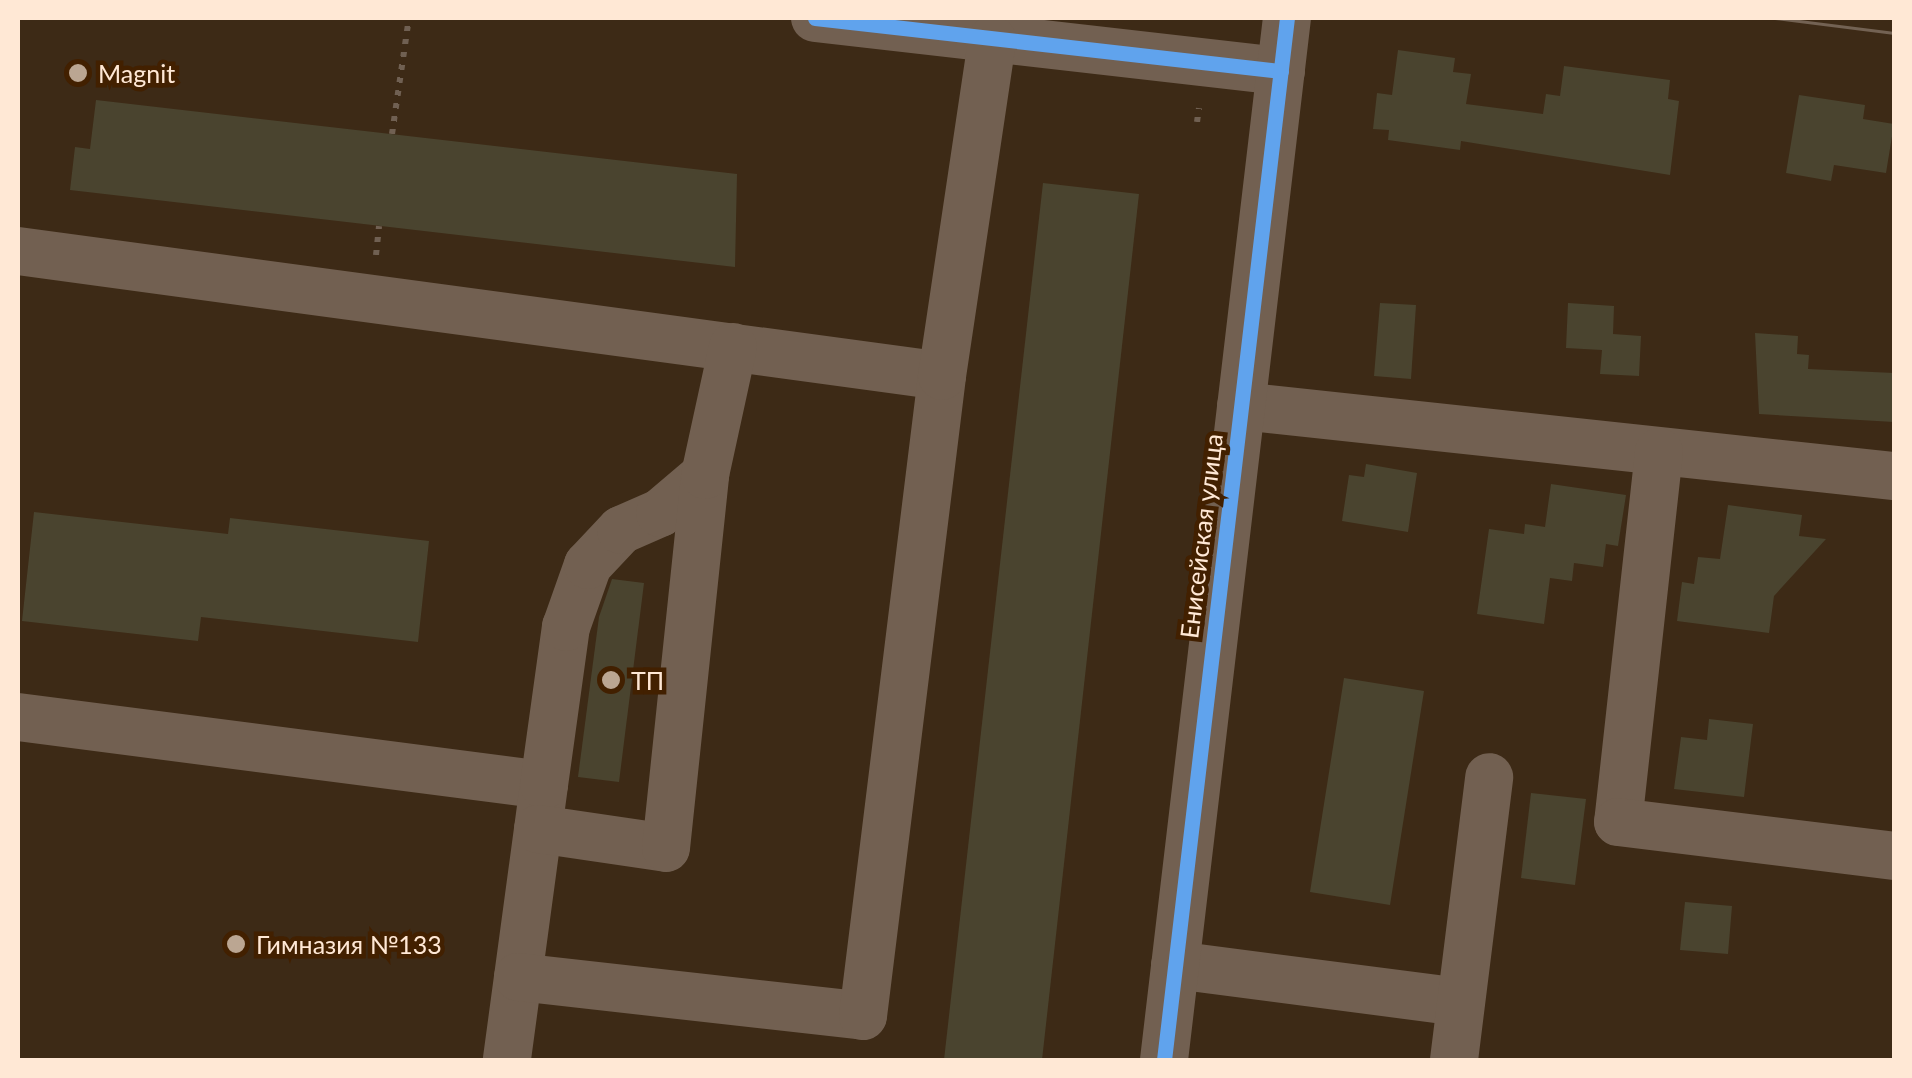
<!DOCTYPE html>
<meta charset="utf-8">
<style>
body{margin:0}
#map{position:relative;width:1912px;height:1078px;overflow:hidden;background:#3d2a16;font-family:Lato,sans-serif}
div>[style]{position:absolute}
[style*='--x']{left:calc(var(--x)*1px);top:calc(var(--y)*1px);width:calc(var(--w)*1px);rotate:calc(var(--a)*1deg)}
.building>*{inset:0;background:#4a442f}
.path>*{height:6px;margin-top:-3px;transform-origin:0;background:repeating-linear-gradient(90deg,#706052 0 5px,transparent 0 13px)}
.minor>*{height:48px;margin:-24px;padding:0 24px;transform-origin:24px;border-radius:24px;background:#726051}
.tram>*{height:2.5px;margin:-1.25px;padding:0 1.25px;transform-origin:1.25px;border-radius:1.25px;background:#736253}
.cycleway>*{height:15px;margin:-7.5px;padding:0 7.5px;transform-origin:7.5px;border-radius:7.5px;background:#60a3ed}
.dots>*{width:28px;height:28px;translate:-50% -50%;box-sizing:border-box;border:5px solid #422000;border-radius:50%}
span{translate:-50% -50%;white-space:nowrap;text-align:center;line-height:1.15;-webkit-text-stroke:9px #422000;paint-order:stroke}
.poi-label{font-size:25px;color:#ffe8d5}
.left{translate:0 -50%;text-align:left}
.street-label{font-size:25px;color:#ffe8d5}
.frame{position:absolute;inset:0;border:20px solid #ffe8d5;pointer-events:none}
</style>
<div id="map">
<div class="building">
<i style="clip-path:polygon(1398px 50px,1455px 58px,1453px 72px,1471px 74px,1466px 104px,1543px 114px,1546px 94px,1560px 96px,1564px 66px,1670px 80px,1668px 99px,1679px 101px,1670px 175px,1461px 141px,1460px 150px,1388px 140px,1389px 130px,1373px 129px,1377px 93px,1392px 95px)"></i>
<i style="clip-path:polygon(1799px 95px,1865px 105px,1863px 119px,1894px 124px,1886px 173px,1834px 165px,1831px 181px,1786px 173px)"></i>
<i style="clip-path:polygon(96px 100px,737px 174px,735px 267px,70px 190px,75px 147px,90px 149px)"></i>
<i style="clip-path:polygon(1043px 183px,1139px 194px,1042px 1060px,944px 1060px)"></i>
<i style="clip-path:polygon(1380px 303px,1416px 305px,1411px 379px,1374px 376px)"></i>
<i style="clip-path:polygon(1568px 303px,1614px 306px,1613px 334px,1641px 336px,1639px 376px,1600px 374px,1602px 350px,1566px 348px)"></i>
<i style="clip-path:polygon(1755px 333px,1798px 336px,1797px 354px,1809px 355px,1808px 369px,1894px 373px,1894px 422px,1759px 414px)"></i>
<i style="clip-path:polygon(1366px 464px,1417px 473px,1408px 532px,1342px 521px,1349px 475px,1364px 477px)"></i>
<i style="clip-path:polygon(1551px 484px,1626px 495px,1618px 546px,1606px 544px,1603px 567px,1574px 563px,1572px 581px,1550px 578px,1544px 624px,1477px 614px,1489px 529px,1524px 534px,1525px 524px,1545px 527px)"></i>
<i style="clip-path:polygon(1728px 505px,1802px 515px,1799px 536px,1826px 539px,1774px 596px,1769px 633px,1677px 621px,1682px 582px,1694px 584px,1698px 557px,1720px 559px)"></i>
<i style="clip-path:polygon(34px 512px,228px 534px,230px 518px,429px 541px,418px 642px,201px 617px,198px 641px,22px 621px)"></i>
<i style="clip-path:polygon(612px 579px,644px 583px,619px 782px,578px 777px,599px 617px)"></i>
<i style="clip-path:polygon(1344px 678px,1424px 691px,1390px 905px,1310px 892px)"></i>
<i style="clip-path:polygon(1709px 719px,1753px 724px,1744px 797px,1674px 789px,1681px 737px,1707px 740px)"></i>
<i style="clip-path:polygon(1531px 793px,1586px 799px,1575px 885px,1521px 878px)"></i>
<i style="clip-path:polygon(1685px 902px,1732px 906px,1728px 954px,1680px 950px)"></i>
</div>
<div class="path">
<i style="--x:1197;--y:122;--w:14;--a:-82"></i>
<i style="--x:392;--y:134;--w:117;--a:-81.7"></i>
<i style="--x:376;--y:255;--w:29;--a:-84"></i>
</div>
<div class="minor">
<i style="--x:815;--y:18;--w:469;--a:6.5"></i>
<i style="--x:18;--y:251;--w:932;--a:7.7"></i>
<i style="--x:1241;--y:406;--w:657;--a:6.12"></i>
<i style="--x:1659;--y:452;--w:372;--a:96.3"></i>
<i style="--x:1618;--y:822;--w:278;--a:7"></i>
<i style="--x:18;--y:717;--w:530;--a:7.37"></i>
<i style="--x:544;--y:785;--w:277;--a:97.7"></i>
<i style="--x:544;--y:785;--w:160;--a:-82.1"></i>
<i style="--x:566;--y:627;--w:66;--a:-70.5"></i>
<i style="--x:588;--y:565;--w:48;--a:-46.7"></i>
<i style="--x:621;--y:530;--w:43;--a:-23.6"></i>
<i style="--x:660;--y:513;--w:59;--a:-40.2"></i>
<i style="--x:538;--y:829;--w:129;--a:8.4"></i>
<i style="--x:666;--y:848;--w:375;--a:-84"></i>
<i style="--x:705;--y:475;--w:131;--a:-77.7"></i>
<i style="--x:1175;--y:965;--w:288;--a:7.4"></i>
<i style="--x:518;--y:977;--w:347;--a:6.4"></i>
<i style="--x:863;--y:1016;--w:645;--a:-82.96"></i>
<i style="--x:942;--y:376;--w:340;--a:-81.5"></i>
<i style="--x:1164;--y:1060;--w:1049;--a:-83.27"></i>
<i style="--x:1454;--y:1060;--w:285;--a:-82.9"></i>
</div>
<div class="tram">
<i style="--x:1775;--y:18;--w:120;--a:7.2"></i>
</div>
<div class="cycleway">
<i style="--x:815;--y:18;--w:469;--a:6.5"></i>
<i style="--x:1164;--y:1060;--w:1049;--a:-83.27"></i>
</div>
<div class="dots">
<i style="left:78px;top:73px;background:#bba692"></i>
<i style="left:611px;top:680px;background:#bba692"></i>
<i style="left:236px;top:944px;background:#bba692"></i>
</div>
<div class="poi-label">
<span class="left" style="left:98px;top:73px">Magnit</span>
<span class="left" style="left:631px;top:680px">ТП</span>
<span class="left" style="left:256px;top:944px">Гимназия №133</span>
</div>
<div class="street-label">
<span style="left:1201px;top:536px;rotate:-83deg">Енисейская улица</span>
</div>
<div class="frame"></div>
</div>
